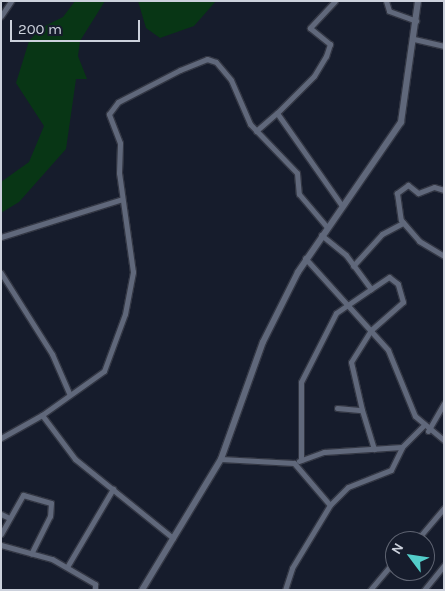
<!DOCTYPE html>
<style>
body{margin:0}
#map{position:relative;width:445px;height:591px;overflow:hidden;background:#161c2c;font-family:Karla,sans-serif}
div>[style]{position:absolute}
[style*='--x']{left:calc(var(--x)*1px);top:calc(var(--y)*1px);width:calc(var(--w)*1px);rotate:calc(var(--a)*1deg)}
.green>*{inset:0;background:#083615}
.roads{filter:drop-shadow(1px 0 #333744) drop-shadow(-1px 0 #333744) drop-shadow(0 1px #333744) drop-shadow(0 -1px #333744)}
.minor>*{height:5px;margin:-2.5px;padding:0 2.5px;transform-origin:2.5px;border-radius:2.5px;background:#60687b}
.tertiary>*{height:6px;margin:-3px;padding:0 3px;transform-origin:3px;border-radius:3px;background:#60687b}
span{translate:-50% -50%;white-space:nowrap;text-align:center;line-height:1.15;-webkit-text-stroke:4px #161c2c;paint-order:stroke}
.frame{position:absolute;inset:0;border:2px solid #ccd1dc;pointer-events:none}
.north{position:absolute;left:385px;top:531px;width:50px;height:50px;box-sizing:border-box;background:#161c2c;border:1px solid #5f6472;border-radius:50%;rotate:301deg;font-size:14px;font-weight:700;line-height:20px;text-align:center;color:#ccd1dc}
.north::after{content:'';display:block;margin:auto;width:18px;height:22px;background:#53cdca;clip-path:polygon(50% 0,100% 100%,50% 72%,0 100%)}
.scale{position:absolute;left:10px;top:20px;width:130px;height:22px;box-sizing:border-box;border:2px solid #ccd1dc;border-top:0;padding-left:6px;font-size:15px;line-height:18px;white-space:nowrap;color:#ccd1dc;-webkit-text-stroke:4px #161c2c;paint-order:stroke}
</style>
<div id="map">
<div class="green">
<i style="clip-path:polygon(75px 1px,105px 1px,80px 41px,78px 56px,87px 79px,76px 79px,66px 149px,19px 202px,1px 213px,1px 182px,29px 162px,44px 126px,16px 83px,29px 41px,41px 28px,63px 17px)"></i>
<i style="clip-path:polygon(138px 1px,216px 1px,194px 26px,160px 38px,146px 28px)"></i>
</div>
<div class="roads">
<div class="minor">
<i style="--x:335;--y:1;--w:37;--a:133"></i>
<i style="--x:310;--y:28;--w:26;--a:39"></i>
<i style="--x:330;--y:44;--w:13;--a:108"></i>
<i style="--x:326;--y:56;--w:23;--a:121"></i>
<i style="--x:314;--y:76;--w:52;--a:135"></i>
<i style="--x:277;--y:113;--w:113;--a:55"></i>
<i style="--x:386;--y:1;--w:10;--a:73"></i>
<i style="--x:389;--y:11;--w:29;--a:20"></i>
<i style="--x:1;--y:16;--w:18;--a:-56"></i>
<i style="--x:414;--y:39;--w:31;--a:13"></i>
<i style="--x:256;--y:131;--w:28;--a:-41"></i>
<i style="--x:444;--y:190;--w:10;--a:-163"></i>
<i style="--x:434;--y:187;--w:17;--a:159"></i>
<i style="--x:418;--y:193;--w:13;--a:-141"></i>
<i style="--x:408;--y:185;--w:14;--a:144"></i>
<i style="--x:397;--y:193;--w:27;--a:82"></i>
<i style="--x:401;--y:220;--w:28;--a:49"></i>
<i style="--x:419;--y:241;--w:29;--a:31"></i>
<i style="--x:1;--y:237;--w:127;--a:-17.4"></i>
<i style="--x:305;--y:258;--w:124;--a:47.9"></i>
<i style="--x:388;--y:350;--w:71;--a:67.8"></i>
<i style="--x:415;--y:416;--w:38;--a:40"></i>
<i style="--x:353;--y:266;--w:43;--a:-47.8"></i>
<i style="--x:382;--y:234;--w:24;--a:-28"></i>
<i style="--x:1;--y:273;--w:96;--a:57.8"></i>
<i style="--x:52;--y:354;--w:43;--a:66.4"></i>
<i style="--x:337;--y:408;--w:25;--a:5"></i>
<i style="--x:362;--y:410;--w:41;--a:72.9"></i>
<i style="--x:362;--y:410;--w:49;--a:-102.9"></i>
<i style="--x:351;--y:362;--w:36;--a:-58"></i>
<i style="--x:370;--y:331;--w:44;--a:-41.3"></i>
<i style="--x:403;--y:302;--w:19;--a:-106"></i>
<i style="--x:398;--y:284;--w:11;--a:-142"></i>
<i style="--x:389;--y:277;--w:22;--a:146"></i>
<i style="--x:42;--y:415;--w:76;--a:-35.4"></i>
<i style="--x:104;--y:371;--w:61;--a:-69.8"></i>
<i style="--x:125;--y:314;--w:43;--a:-79.2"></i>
<i style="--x:133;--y:272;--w:100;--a:-98"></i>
<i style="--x:119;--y:173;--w:30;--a:-88"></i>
<i style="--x:120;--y:143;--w:31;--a:-111"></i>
<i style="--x:109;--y:114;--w:15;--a:-53"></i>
<i style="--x:118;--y:102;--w:70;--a:-27.3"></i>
<i style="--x:180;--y:70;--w:29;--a:-22"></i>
<i style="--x:207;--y:59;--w:9;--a:18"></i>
<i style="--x:216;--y:62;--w:23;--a:50"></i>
<i style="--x:231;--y:80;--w:48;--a:66.6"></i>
<i style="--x:250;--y:124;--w:68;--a:46.2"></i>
<i style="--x:297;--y:173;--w:21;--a:85"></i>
<i style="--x:299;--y:194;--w:43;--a:49.7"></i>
<i style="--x:428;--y:431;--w:32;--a:-60"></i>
<i style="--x:1;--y:438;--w:47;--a:-29.3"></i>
<i style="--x:42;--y:415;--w:55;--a:53.1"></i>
<i style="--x:75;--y:459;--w:126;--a:38.9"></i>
<i style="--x:221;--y:459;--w:73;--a:3.1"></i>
<i style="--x:294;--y:463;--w:55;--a:49.4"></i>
<i style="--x:301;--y:460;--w:78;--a:-90"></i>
<i style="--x:301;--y:382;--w:77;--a:-63.1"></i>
<i style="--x:336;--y:313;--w:42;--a:-34.4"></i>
<i style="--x:371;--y:289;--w:42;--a:-126.3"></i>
<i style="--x:346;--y:255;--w:32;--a:-141"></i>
<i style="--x:299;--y:461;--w:27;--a:-20"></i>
<i style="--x:324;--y:452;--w:78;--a:-3.7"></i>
<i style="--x:1;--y:514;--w:9;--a:27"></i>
<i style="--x:1;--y:534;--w:45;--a:-60.6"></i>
<i style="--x:23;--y:495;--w:29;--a:16"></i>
<i style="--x:51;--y:503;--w:13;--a:94"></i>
<i style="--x:50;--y:516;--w:42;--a:116.6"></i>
<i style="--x:416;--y:541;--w:43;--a:-49.7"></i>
<i style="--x:1;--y:545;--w:53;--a:15.4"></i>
<i style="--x:52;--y:559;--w:50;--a:30.2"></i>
<i style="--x:95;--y:584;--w:6;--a:90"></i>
<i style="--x:67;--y:567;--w:91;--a:-59.5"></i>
<i style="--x:285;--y:590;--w:23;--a:-72"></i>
<i style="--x:292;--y:568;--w:74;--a:-58.9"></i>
<i style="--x:330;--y:505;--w:25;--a:-45"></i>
<i style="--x:348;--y:487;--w:46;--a:-21.6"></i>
<i style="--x:391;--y:470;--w:25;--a:-64"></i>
<i style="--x:402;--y:447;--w:30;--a:-45"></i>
<i style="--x:370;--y:590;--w:39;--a:-50"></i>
<i style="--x:424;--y:590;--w:32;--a:-51"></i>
</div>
<div class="tertiary">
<i style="--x:142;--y:590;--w:153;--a:-58.9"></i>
<i style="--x:221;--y:459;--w:124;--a:-70.3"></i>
<i style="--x:263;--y:342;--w:78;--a:-63.4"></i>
<i style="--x:298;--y:272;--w:182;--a:-55.5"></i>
<i style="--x:401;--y:122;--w:122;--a:-82"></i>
</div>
</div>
<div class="frame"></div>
<div class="north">N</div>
<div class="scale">200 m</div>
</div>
